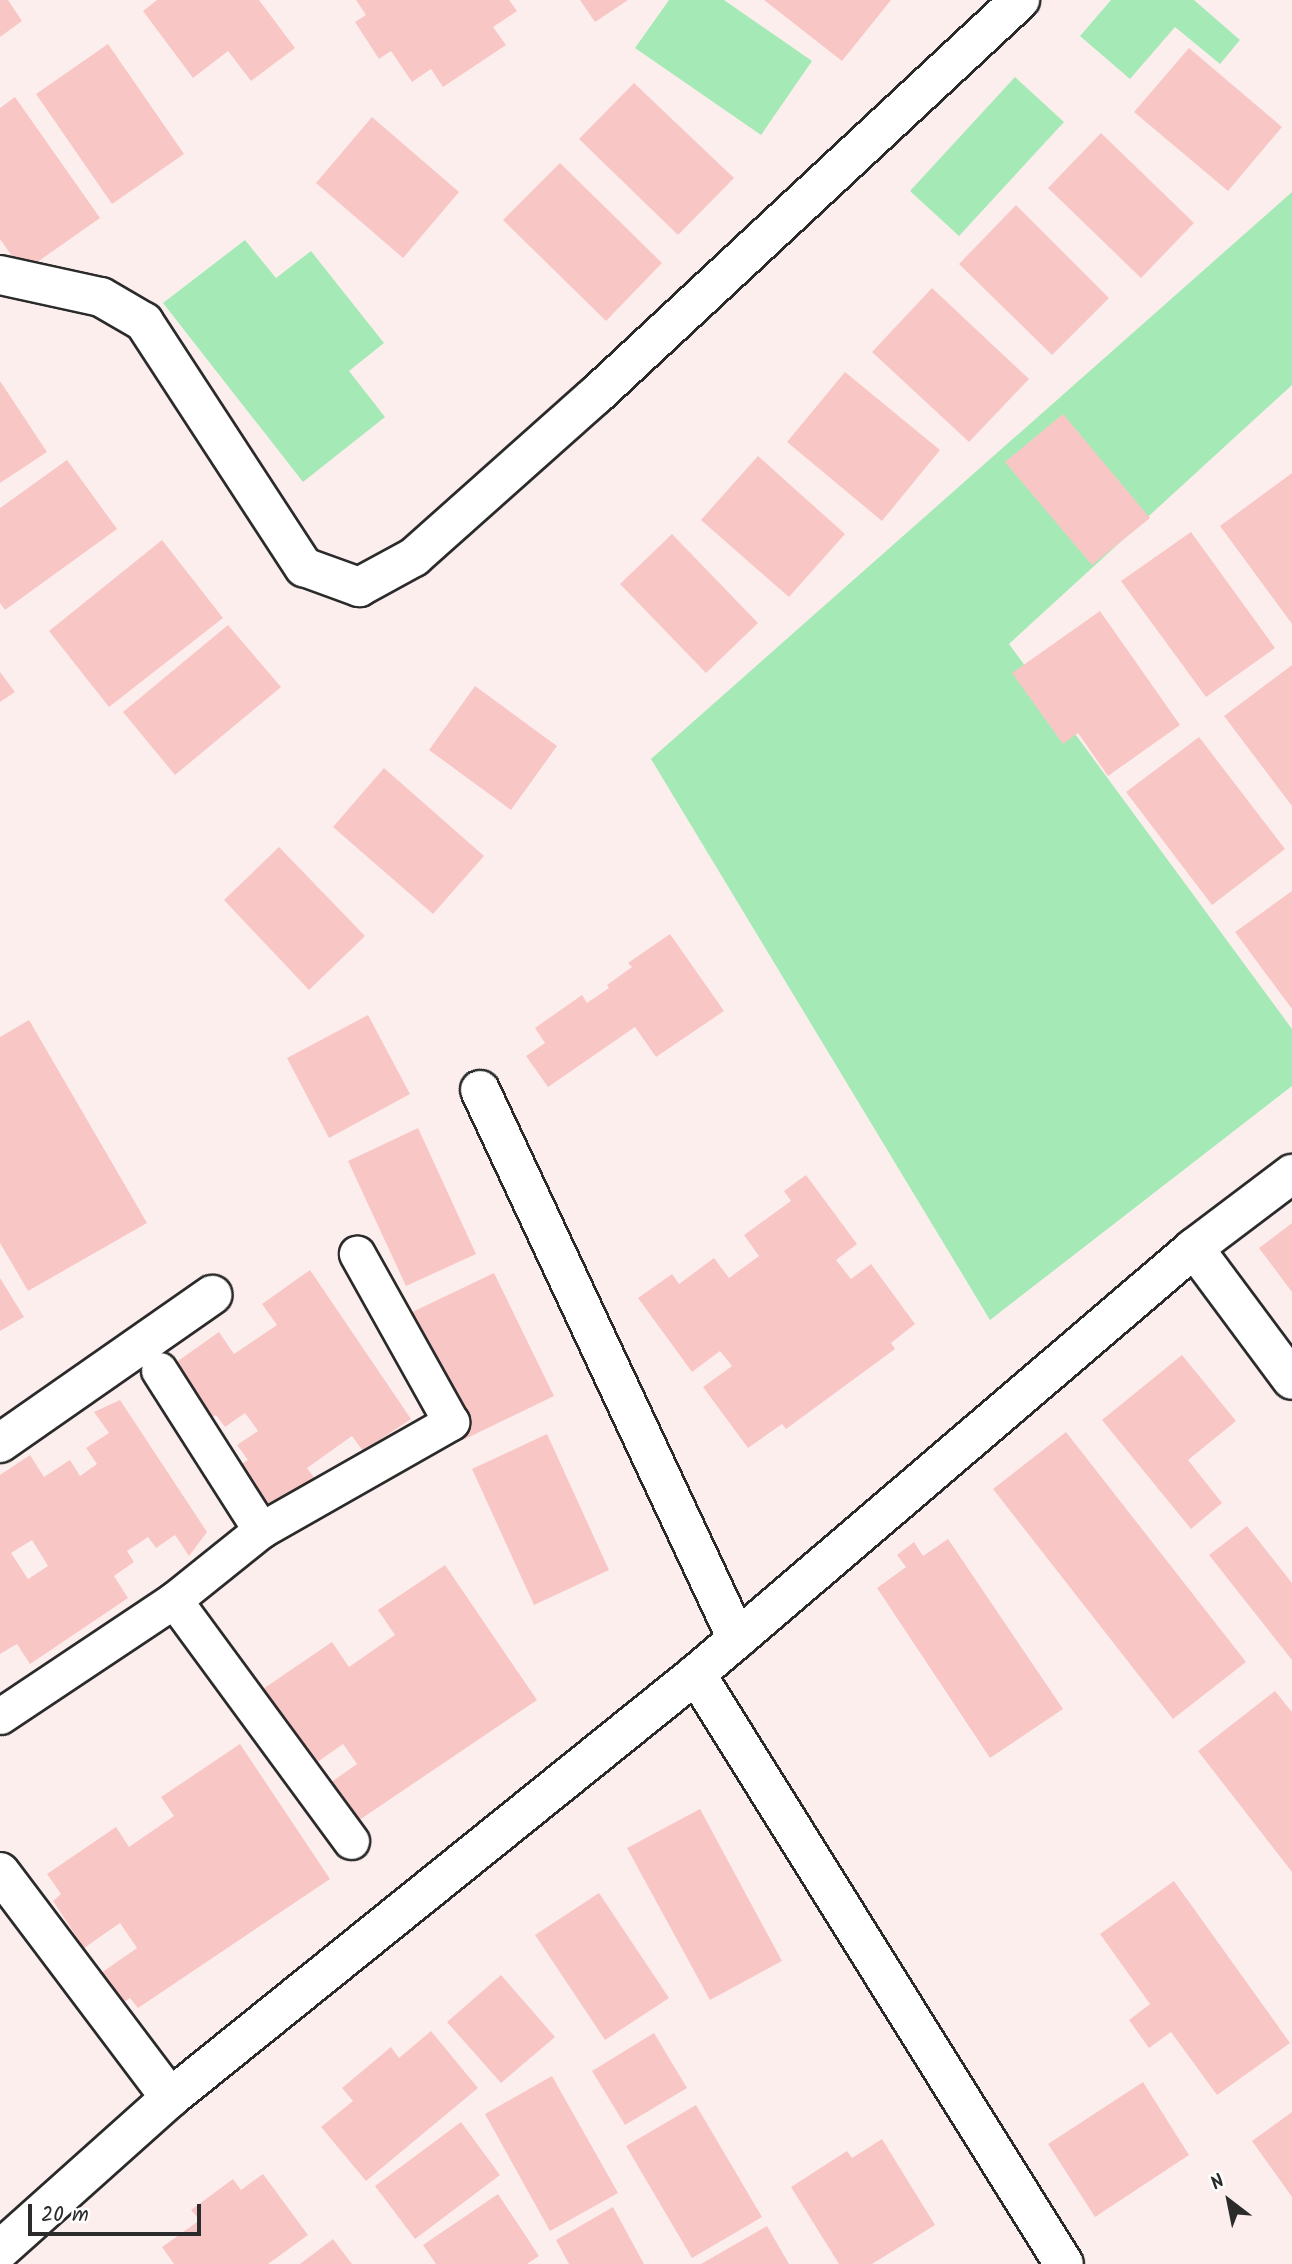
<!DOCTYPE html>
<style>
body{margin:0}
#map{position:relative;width:1292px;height:2264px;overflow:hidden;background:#fdeeee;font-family:Kalam,sans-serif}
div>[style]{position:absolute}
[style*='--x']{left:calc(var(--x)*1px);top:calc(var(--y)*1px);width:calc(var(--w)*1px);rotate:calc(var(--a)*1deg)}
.green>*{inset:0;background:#a5eab6}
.building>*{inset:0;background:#f8c7c5}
.roads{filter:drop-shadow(2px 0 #2b2b2b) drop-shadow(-2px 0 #2b2b2b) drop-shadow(0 2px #2b2b2b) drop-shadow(0 -2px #2b2b2b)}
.lane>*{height:35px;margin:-17.5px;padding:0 17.5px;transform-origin:17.5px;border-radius:17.5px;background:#fff}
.street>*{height:38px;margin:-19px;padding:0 19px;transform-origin:19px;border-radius:19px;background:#fff}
.secondary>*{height:38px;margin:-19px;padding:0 19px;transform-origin:19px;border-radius:19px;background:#fff}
span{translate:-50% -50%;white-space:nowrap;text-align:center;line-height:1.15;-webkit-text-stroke:5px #fff;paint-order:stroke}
.north{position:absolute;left:1194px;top:2166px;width:70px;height:70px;-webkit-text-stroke:5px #fff;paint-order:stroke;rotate:328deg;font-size:19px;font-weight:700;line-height:28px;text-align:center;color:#2b2b2b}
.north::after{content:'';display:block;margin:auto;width:24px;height:32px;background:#2b2b2b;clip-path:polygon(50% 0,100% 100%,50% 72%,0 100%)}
.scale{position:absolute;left:28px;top:2204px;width:173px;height:32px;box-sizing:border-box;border:4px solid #2b2b2b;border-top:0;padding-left:9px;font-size:21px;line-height:24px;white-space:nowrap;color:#2b2b2b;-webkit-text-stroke:5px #fff;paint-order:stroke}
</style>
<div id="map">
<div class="green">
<i style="clip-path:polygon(669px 0,724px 0,812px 61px,761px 135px,635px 48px)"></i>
<i style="clip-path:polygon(1111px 0,1194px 0,1240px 40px,1220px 64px,1175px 27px,1130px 79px,1080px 36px)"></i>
<i style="clip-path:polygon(1015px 77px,1064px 122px,959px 236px,910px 191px)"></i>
<i style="clip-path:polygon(1292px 192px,1292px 385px,1009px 644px,1292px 1029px,1292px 1086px,990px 1320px,651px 759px)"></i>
<i style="clip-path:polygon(245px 240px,276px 278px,311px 251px,384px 343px,349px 371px,385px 417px,303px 482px,163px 303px)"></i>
</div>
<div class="building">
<i style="clip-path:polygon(0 0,8px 0,22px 21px,0 37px)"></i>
<i style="clip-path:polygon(157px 0,259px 0,295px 48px,251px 81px,228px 51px,193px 78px,143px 11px)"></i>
<i style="clip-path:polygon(356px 0,509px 0,517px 11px,493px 27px,506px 45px,443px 87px,431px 69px,412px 82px,391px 51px,379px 59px,355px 22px,366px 15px)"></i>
<i style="clip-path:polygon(580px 0,628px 0,595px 22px)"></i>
<i style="clip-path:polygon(764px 0,891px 0,842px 61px)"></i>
<i style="clip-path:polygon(108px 44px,184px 154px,112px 204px,36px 94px)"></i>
<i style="clip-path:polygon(1189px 48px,1282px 127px,1228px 191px,1134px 112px)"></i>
<i style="clip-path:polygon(634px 83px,734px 178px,678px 235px,579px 139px)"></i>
<i style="clip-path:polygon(15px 97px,100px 218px,23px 272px,0 239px,0 108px)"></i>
<i style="clip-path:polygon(372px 117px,459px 192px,403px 258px,316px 183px)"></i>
<i style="clip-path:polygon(1101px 133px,1194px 223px,1141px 278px,1048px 188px)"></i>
<i style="clip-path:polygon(560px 163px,662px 263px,606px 321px,503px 220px)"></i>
<i style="clip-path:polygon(1016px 205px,1109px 298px,1052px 355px,959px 264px)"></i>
<i style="clip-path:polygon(932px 288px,1029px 379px,969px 442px,872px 352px)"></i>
<i style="clip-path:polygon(845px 372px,940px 450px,882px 521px,787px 442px)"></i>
<i style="clip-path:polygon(0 381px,47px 452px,0 483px)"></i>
<i style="clip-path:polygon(1063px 414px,1150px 518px,1092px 565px,1005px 462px)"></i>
<i style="clip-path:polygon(758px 456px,845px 534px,789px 597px,701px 520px)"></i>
<i style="clip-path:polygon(67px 460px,117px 529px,5px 610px,0 603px,0 508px)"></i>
<i style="clip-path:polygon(1292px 473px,1292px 624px,1220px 526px)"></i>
<i style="clip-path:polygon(1191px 532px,1275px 648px,1206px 697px,1121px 581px)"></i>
<i style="clip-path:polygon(672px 534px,758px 623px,706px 673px,620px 584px)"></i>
<i style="clip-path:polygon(162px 540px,223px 618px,109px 707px,49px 631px)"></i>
<i style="clip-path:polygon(1100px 611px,1180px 725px,1108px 776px,1078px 733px,1063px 744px,1012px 673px)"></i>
<i style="clip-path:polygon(228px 625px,281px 687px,175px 775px,123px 712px)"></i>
<i style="clip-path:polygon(1292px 665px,1292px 806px,1224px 716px)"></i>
<i style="clip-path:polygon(0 672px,15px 692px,0 702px)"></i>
<i style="clip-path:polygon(475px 686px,557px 746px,511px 810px,429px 750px)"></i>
<i style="clip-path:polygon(1199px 737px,1285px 849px,1212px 905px,1126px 792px)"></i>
<i style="clip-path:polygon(384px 768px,484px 856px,433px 914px,333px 827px)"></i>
<i style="clip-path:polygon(279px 847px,365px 936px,309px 990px,224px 900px)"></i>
<i style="clip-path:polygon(1292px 891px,1292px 1009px,1235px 932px)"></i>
<i style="clip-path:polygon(670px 934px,724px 1011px,656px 1057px,635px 1027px,548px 1087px,526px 1056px,545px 1043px,535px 1028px,582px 995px,587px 1003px,609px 988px,607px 985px,632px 967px,628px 963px)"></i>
<i style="clip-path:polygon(368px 1015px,410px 1094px,329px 1138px,287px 1058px)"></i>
<i style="clip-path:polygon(29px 1020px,147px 1223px,28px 1291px,0 1243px,0 1037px)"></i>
<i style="clip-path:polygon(418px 1128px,476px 1254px,406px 1286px,348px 1161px)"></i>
<i style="clip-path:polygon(806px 1175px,857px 1244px,836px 1260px,851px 1279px,871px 1264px,915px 1324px,891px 1343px,895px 1349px,786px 1429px,782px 1424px,748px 1448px,703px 1387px,732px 1366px,720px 1351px,692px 1372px,638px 1298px,672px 1274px,679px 1284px,714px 1258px,729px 1278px,759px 1256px,744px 1235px,791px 1201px,784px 1191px)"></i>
<i style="clip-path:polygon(1292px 1223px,1292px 1292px,1259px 1248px)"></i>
<i style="clip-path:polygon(310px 1270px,411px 1419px,363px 1451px,352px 1436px,307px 1468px,318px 1483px,269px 1516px,236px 1467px,248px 1460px,237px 1445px,258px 1431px,245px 1413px,225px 1427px,216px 1415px,205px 1422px,168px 1368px,219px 1332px,234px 1354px,277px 1325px,262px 1304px)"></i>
<i style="clip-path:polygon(494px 1273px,554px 1396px,463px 1440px,404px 1316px)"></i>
<i style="clip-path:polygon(0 1278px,24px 1317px,0 1331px)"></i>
<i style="clip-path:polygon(1182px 1355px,1236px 1421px,1188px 1460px,1222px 1503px,1191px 1529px,1102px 1420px)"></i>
<i style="clip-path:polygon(evenodd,120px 1400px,207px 1532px,189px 1556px,175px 1535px,156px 1548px,148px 1537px,127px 1551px,134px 1562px,114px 1576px,128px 1598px,30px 1664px,17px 1644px,0 1654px,0 1475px,30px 1455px,44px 1477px,70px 1460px,80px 1476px,97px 1464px,86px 1448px,109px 1433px,94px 1412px,120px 1400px,32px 1540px,48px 1566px,28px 1579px,11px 1553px,32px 1540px)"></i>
<i style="clip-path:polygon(1066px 1432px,1246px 1662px,1173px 1719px,993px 1489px)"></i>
<i style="clip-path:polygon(547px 1434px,609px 1570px,534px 1605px,472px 1469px)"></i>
<i style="clip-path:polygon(1247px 1526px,1292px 1583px,1292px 1660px,1209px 1555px)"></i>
<i style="clip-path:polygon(948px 1539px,1063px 1709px,990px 1758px,877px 1588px,906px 1567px,897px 1555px,914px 1542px,923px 1556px)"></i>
<i style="clip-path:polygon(445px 1565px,537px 1700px,346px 1829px,320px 1790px,357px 1764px,343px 1744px,306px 1770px,260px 1691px,332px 1642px,349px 1667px,395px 1635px,378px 1610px)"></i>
<i style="clip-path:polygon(1275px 1691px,1292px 1712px,1292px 1872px,1198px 1751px)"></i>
<i style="clip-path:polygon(240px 1744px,330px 1879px,138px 2008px,130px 1998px,121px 2004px,101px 1973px,137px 1948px,120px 1923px,84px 1948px,53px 1901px,61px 1894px,47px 1874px,116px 1827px,129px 1847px,174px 1816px,161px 1797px)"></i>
<i style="clip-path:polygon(700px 1809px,782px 1961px,710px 2000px,627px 1848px)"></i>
<i style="clip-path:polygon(1174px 1881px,1290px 2043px,1217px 2095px,1171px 2032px,1149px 2048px,1129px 2020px,1150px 2004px,1100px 1934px)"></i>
<i style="clip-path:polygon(599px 1893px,669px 1998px,605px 2040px,535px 1935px)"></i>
<i style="clip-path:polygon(501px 1975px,555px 2037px,501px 2083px,447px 2022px)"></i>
<i style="clip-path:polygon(431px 2031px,478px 2088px,366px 2181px,321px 2127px,353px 2101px,342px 2088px,391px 2047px,399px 2058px)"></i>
<i style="clip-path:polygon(654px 2033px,687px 2088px,625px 2125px,592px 2071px)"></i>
<i style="clip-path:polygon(552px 2076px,618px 2193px,550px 2231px,485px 2114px)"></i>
<i style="clip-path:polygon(1143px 2082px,1189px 2155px,1095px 2217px,1048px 2144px)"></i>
<i style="clip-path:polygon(696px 2105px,762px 2217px,692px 2258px,626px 2146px)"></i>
<i style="clip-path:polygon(1292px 2112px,1292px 2197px,1252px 2141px)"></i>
<i style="clip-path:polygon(461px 2122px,500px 2175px,415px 2239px,375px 2186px)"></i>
<i style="clip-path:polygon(882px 2139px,935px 2225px,872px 2264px,839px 2264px,791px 2187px,847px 2151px,852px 2158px)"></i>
<i style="clip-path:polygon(263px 2174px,308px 2235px,268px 2264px,174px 2264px,162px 2247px,200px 2220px,191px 2210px,233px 2179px,241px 2190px)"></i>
<i style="clip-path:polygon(498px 2194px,539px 2256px,527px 2264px,436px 2264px,423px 2245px)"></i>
<i style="clip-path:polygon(613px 2207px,644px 2264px,569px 2264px,556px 2240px)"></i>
<i style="clip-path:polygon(767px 2226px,789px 2264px,701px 2264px)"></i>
<i style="clip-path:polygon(333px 2239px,352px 2264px,300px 2264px)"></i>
</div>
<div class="roads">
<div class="lane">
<i style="--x:159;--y:1370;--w:190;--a:57.5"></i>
<i style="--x:174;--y:1600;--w:299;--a:53.7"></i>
<i style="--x:0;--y:1716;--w:209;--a:-33.7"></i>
<i style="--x:174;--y:1600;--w:112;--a:-38.8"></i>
<i style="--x:261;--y:1530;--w:219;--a:-29.6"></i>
<i style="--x:451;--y:1422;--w:193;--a:-119.2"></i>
</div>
<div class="street">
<i style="--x:0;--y:275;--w:103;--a:12.3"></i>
<i style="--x:101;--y:297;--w:50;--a:30.2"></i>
<i style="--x:144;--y:322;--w:293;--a:56.9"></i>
<i style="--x:304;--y:567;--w:59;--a:20"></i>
<i style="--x:359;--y:587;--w:63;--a:-28.6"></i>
<i style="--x:414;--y:557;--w:242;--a:-41.7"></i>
<i style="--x:595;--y:396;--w:581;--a:-42.98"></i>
<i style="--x:480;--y:1090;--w:606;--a:64.91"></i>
<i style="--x:1194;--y:1248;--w:164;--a:53.4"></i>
<i style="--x:0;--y:1443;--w:259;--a:-34.9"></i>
<i style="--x:696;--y:1674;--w:695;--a:58.05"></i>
<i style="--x:0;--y:1872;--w:283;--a:53"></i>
</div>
<div class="secondary">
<i style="--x:0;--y:2250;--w:228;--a:-41.8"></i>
<i style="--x:170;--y:2098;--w:676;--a:-38.87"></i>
<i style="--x:696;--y:1674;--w:655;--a:-40.54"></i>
<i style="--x:1194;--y:1248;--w:123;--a:-37.1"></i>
</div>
</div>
<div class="north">N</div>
<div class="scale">20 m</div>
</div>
